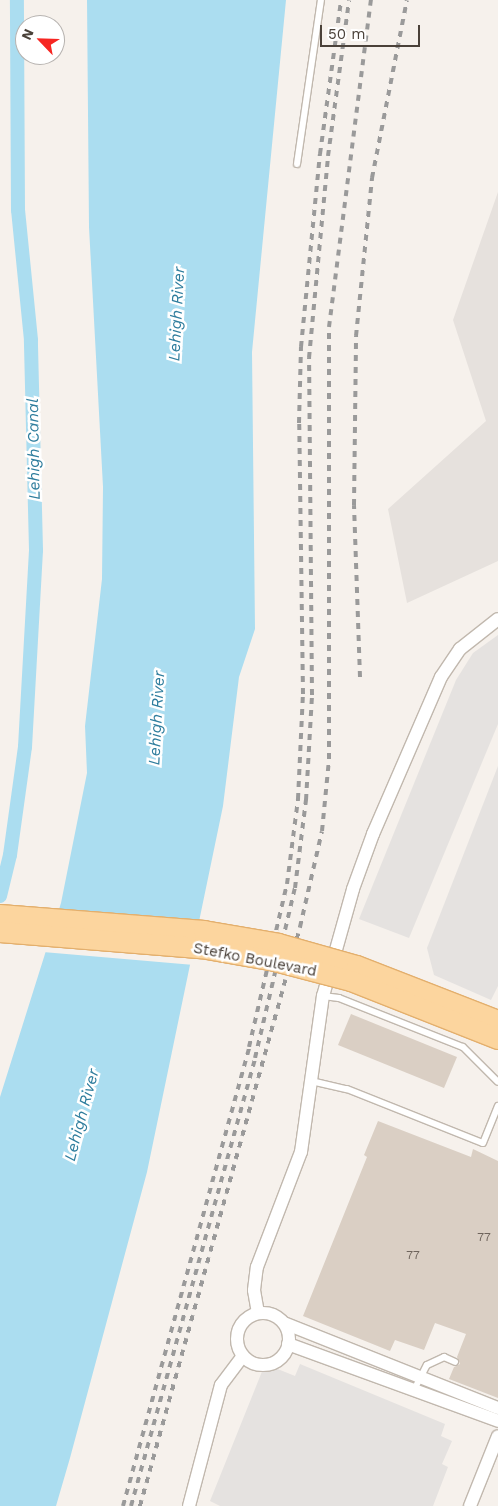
<!DOCTYPE html>
<style>
body{margin:0}
#map{position:relative;width:498px;height:1506px;overflow:hidden;background:#f6f1ec;font-family:"Work Sans",sans-serif}
div>[style]{position:absolute}
[style*='--x']{left:calc(var(--x)*1px);top:calc(var(--y)*1px);width:calc(var(--w)*1px);rotate:calc(var(--a)*1deg)}
.industrial>*{inset:0;background:#e6e1dd}
.parking>*{inset:0;background:#e5e2e0}
.water>*{inset:0;background:#abddf0}
.pier>*{inset:0;background:#f6f1ec}
.canal>*{height:14px;margin:-7px;padding:0 7px;transform-origin:7px;border-radius:7px;background:#abddf0}
.building>*{inset:0;background:#dacfc4}
.roads{filter:drop-shadow(1px 0 #c1b8ae) drop-shadow(-1px 0 #c1b8ae) drop-shadow(0 1px #c1b8ae) drop-shadow(0 -1px #c1b8ae)}
.service>*{height:6px;margin:-3px;padding:0 3px;transform-origin:3px;border-radius:3px;background:#fff}
.minor>*{height:12px;margin:-6px;padding:0 6px;transform-origin:6px;border-radius:6px;background:#fff}
.minor>.ring{margin:-6px;padding:0;box-sizing:content-box;background:none;border:12px solid #fff;border-radius:50%}
.rail>*{height:4px;margin-top:-2px;transform-origin:0;background:repeating-linear-gradient(90deg,#9a9a9a 0 6px,transparent 0 12px)}
.bridges{filter:drop-shadow(1px 0 #e3af6d) drop-shadow(-1px 0 #e3af6d) drop-shadow(0 1px #e3af6d) drop-shadow(0 -1px #e3af6d)}
.primary-bridge>*{height:20px;margin:-10px;padding:0 10px;transform-origin:10px;border-radius:10px;background:#fcd59e}
span{translate:-50% -50%;white-space:nowrap;text-align:center;line-height:1.15;-webkit-text-stroke:5px #fff;paint-order:stroke}
.number-label{font-size:12px;color:#6e645c}
.number-label span{-webkit-text-stroke-width:0}
.street-label{font-size:15px;color:#4a4139}
.water-label{font-size:16px;color:#2e7d9d;font-style:italic}
.north{position:absolute;left:15px;top:15px;width:50px;height:50px;box-sizing:border-box;background:#fff;border:1px solid #b7b3b0;border-radius:50%;rotate:294deg;font-size:14px;font-weight:700;line-height:20px;text-align:center;color:#4a4139}
.north::after{content:'';display:block;margin:auto;width:18px;height:22px;background:#f62622;clip-path:polygon(50% 0,100% 100%,50% 72%,0 100%)}
.scale{position:absolute;left:320px;top:25px;width:100px;height:22px;box-sizing:border-box;border:2px solid #4a4139;border-top:0;padding-left:6px;font-size:15px;line-height:18px;white-space:nowrap;color:#4a4139;-webkit-text-stroke:4px #fff;paint-order:stroke}
</style>
<div id="map">
<div class="industrial">
<i style="clip-path:polygon(498px 192px,498px 561px,407px 603px,388px 509px,486px 421px,453px 320px)"></i>
</div>
<div class="parking">
<i style="clip-path:polygon(498px 635px,498px 724px,409px 938px,359px 919px,456px 680px,473px 653px)"></i>
<i style="clip-path:polygon(498px 766px,498px 986px,491px 1000px,434px 975px,427px 948px)"></i>
<i style="clip-path:polygon(265px 1364px,295px 1376px,300px 1364px,445px 1424px,441px 1436px,452px 1441px,442px 1464px,448px 1467px,433px 1506px,220px 1506px,210px 1501px)"></i>
</div>
<div class="water">
<i style="clip-path:polygon(87px 0,286px 0,252px 352px,255px 629px,239px 677px,223px 806px,147px 1172px,70px 1458px,56px 1506px,0 1506px,0 1097px,61px 903px,87px 773px,85px 726px,102px 579px,103px 487px,89px 227px)"></i>
</div>
<div class="pier">
<i style="clip-path:polygon(56px 910px,203px 921px,194px 965px,43px 952px)"></i>
</div>
<div class="canal">
<i style="--x:0;--y:896;--w:42;--a:-76.3"></i>
<i style="--x:10;--y:855;--w:109;--a:-82.1"></i>
<i style="--x:25;--y:747;--w:197;--a:-86.8"></i>
<i style="--x:36;--y:550;--w:210;--a:-91.4"></i>
<i style="--x:31;--y:340;--w:131;--a:-95.7"></i>
<i style="--x:18;--y:210;--w:210;--a:-90.3"></i>
</div>
<div class="building">
<i style="clip-path:polygon(351px 1014px,457px 1057px,444px 1088px,338px 1045px)"></i>
<i style="clip-path:polygon(378px 1121px,471px 1157px,473px 1149px,498px 1161px,498px 1398px,449px 1379px,454px 1367px,460px 1364px,457px 1357px,466px 1334px,435px 1323px,424px 1350px,395px 1340px,390px 1351px,303px 1316px,367px 1157px,364px 1155px)"></i>
</div>
<div class="roads">
<div class="service">
<i style="--x:297;--y:164;--w:166;--a:-81.7"></i>
<i style="--x:323;--y:996;--w:16;--a:7"></i>
<i style="--x:339;--y:998;--w:133;--a:21.6"></i>
<i style="--x:463;--y:1047;--w:49;--a:45"></i>
<i style="--x:311;--y:1081;--w:37;--a:13"></i>
<i style="--x:347;--y:1089;--w:146;--a:21.7"></i>
<i style="--x:483;--y:1143;--w:40;--a:-68"></i>
<i style="--x:414;--y:1390;--w:28;--a:-63"></i>
<i style="--x:427;--y:1365;--w:19;--a:-25"></i>
<i style="--x:444;--y:1357;--w:12;--a:24"></i>
</div>
<div class="minor">
<i style="--x:258;--y:1313;--w:23;--a:-100"></i>
<i style="--x:254;--y:1290;--w:23;--a:-83"></i>
<i style="--x:257;--y:1267;--w:123;--a:-69.1"></i>
<i style="--x:301;--y:1152;--w:158;--a:-82"></i>
<i style="--x:323;--y:996;--w:111;--a:-74.3"></i>
<i style="--x:353;--y:889;--w:59;--a:-70"></i>
<i style="--x:373;--y:834;--w:171;--a:-66.6"></i>
<i style="--x:441;--y:677;--w:34;--a:-56"></i>
<i style="--x:460;--y:649;--w:48;--a:-38.3"></i>
<i class="ring" style="left:237px;top:1313px;width:40px;height:40px"></i>
<i style="--x:284;--y:1323;--w:230;--a:21.7"></i>
<i style="--x:288;--y:1344;--w:224;--a:20.1"></i>
<i style="--x:189;--y:1506;--w:125;--a:-75.2"></i>
<i style="--x:221;--y:1385;--w:36;--a:-53"></i>
<i style="--x:470;--y:1506;--w:75;--a:-68.2"></i>
</div>
</div>
<div class="rail">
<i style="--x:360;--y:677;--w:172;--a:-92"></i>
<i style="--x:354;--y:505;--w:169;--a:-89.3"></i>
<i style="--x:356;--y:336;--w:159;--a:-84.2"></i>
<i style="--x:372;--y:178;--w:181;--a:-78.9"></i>
<i style="--x:123;--y:1506;--w:476;--a:-74.6"></i>
<i style="--x:249;--y:1047;--w:167;--a:-76.9"></i>
<i style="--x:287;--y:884;--w:86;--a:-82.6"></i>
<i style="--x:298;--y:799;--w:105;--a:-87.3"></i>
<i style="--x:303;--y:694;--w:271;--a:-90.8"></i>
<i style="--x:299;--y:423;--w:76;--a:-88.5"></i>
<i style="--x:301;--y:347;--w:194;--a:-84.4"></i>
<i style="--x:320;--y:154;--w:155;--a:-82.2"></i>
<i style="--x:131;--y:1506;--w:465;--a:-74.5"></i>
<i style="--x:255;--y:1058;--w:175;--a:-76.8"></i>
<i style="--x:295;--y:888;--w:89;--a:-82.9"></i>
<i style="--x:306;--y:800;--w:105;--a:-86.7"></i>
<i style="--x:312;--y:695;--w:337;--a:-90.5"></i>
<i style="--x:309;--y:358;--w:203;--a:-84.6"></i>
<i style="--x:328;--y:156;--w:157;--a:-82.3"></i>
<i style="--x:140;--y:1506;--w:601;--a:-74.55"></i>
<i style="--x:300;--y:927;--w:98;--a:-77.1"></i>
<i style="--x:322;--y:831;--w:72;--a:-84.4"></i>
<i style="--x:329;--y:759;--w:432;--a:-90"></i>
<i style="--x:329;--y:327;--w:330;--a:-82.7"></i>
</div>
<div class="bridges">
<div class="primary-bridge">
<i style="--x:0;--y:915;--w:205;--a:4.5"></i>
<i style="--x:204;--y:931;--w:76;--a:9.8"></i>
<i style="--x:279;--y:944;--w:81;--a:15.8"></i>
<i style="--x:357;--y:966;--w:151;--a:21.3"></i>
<i style="--x:0;--y:932;--w:202;--a:4.6"></i>
<i style="--x:201;--y:948;--w:75;--a:10"></i>
<i style="--x:275;--y:961;--w:79;--a:14.7"></i>
<i style="--x:351;--y:981;--w:158;--a:21.5"></i>
</div>
</div>
<div class="number-label">
<span style="left:484px;top:1238px">77</span>
<span style="left:413px;top:1256px">77</span>
</div>
<div class="street-label">
<span style="left:255px;top:960px;rotate:11deg">Stefko Boulevard</span>
</div>
<div class="water-label">
<span style="left:177px;top:314px;rotate:-87deg">Lehigh River</span>
<span style="left:34px;top:449px;rotate:-91deg">Lehigh Canal</span>
<span style="left:157px;top:718px;rotate:-87deg">Lehigh River</span>
<span style="left:82px;top:1115px;rotate:-75deg">Lehigh River</span>
</div>
<div class="north">N</div>
<div class="scale">50 m</div>
</div>
